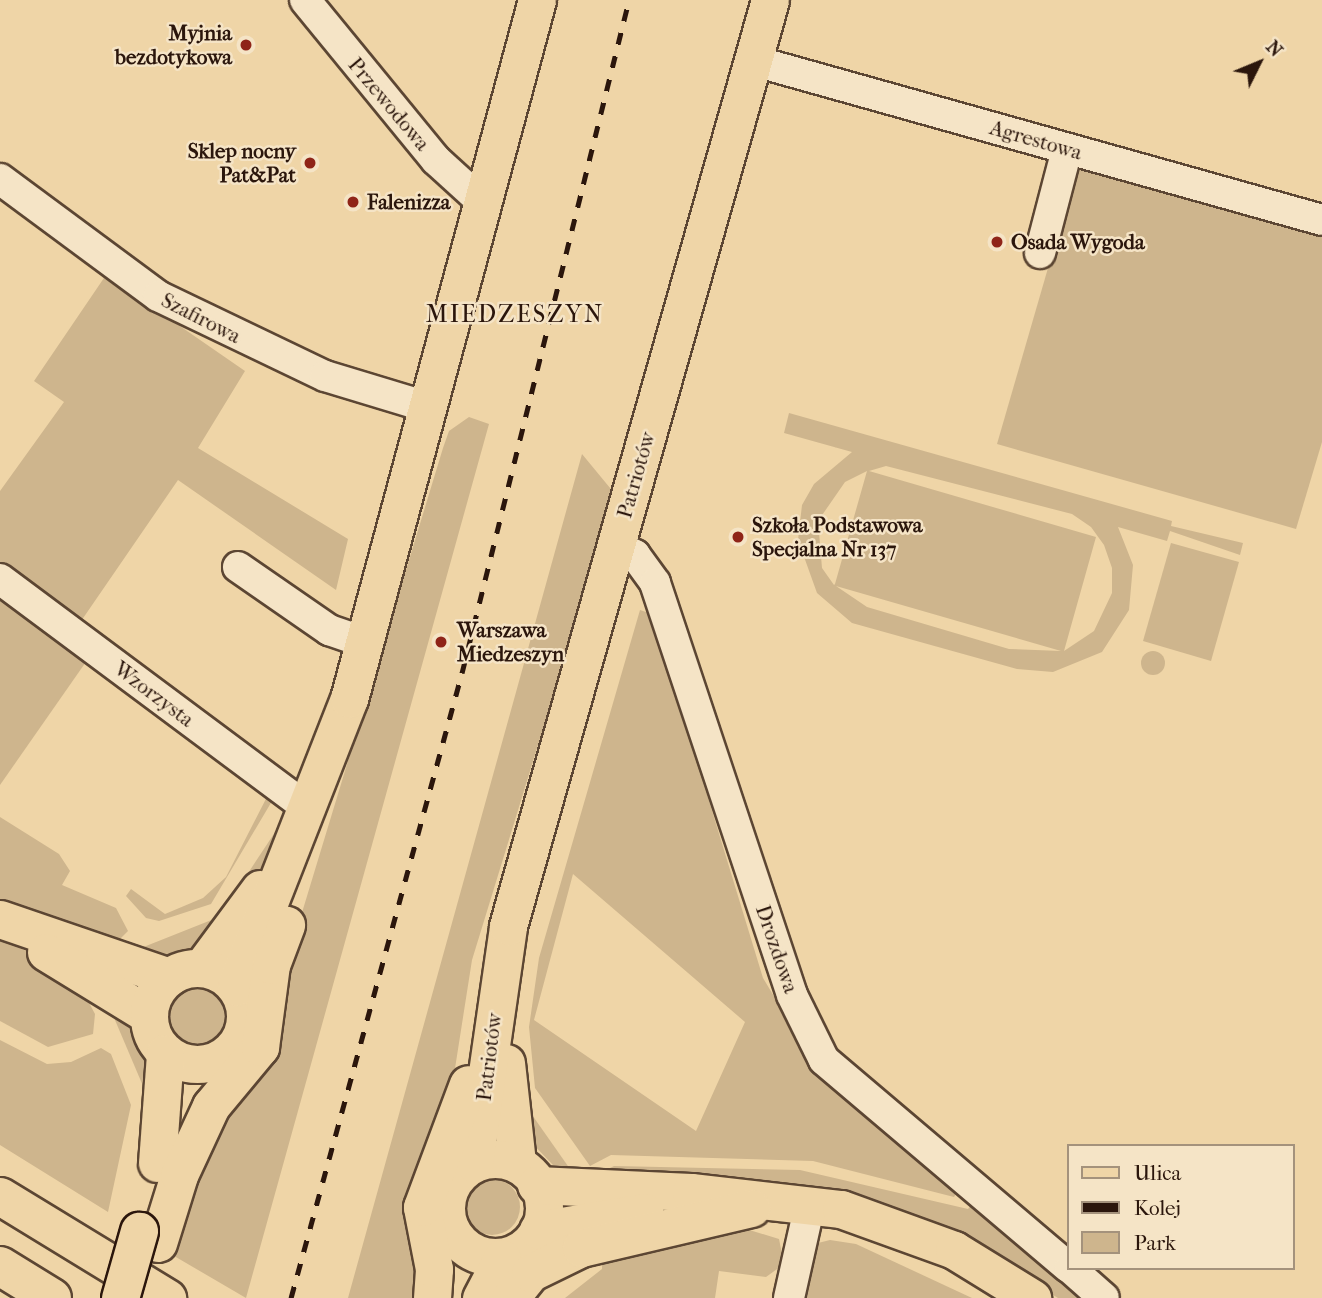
<!DOCTYPE html>
<meta charset="utf-8">
<style>
body{margin:0}
#map{position:relative;width:1322px;height:1298px;overflow:hidden;background:#efd5a7;font-family:"IM FELL French Canon",serif}
div>[style]{position:absolute}
[style*='--x']{left:calc(var(--x)*1px);top:calc(var(--y)*1px);width:calc(var(--w)*1px);rotate:calc(var(--a)*1deg)}
.green>*{inset:0;background:#ceb58d}
.round{border-radius:50%}
.roads{filter:drop-shadow(2px 0 #5c4633) drop-shadow(-2px 0 #5c4633) drop-shadow(0 2px #5c4633) drop-shadow(0 -2px #5c4633)}
.minor>*{height:30px;margin:-15px;padding:0 15px;transform-origin:15px;border-radius:15px;background:#f5e4c6}
.major>*{height:37px;margin:-18.5px;padding:0 18.5px;transform-origin:18.5px;border-radius:18.5px;background:#efd5a7}
.major>.ring{margin:-18.5px;padding:0;box-sizing:content-box;background:none;border:37px solid #efd5a7;border-radius:50%}
.highway>*{height:38px;margin:-19px;padding:0 19px;transform-origin:19px;border-radius:19px;background:#efd5a7}
.rail>*{height:5px;margin-top:-2.5px;transform-origin:0;background:repeating-linear-gradient(90deg,#2b160c 0 12px,transparent 0 24px)}
.bridges{filter:drop-shadow(2px 0 #2b160c) drop-shadow(-2px 0 #2b160c) drop-shadow(0 2px #2b160c) drop-shadow(0 -2px #2b160c)}
.major-bridge>*{height:37px;margin:-18.5px;padding:0 18.5px;transform-origin:18.5px;border-radius:18.5px;background:#efd5a7}
.dots>*{width:19px;height:19px;translate:-50% -50%;box-sizing:border-box;border:4px solid #f5e4c6;border-radius:50%}
span{translate:-50% -50%;white-space:nowrap;text-align:center;line-height:1.15;-webkit-text-stroke:5px #f5e4c6;paint-order:stroke}
.poi-label{font-size:21px;color:#2b160c;font-weight:700}
.right{translate:-100% -50%;text-align:right}
.left{translate:0 -50%;text-align:left}
.street-label{font-size:21px;color:#2b160c}
.quarter-label{font-size:24px;color:#2b160c;letter-spacing:2px}
.legend{position:absolute;left:1067px;top:1144px;width:228px;height:126px;box-sizing:border-box;background:#f5e4c6;border:2px solid #a4927c;margin:0;padding:9px 12px;list-style:none;font-size:21px;color:#2b160c}
.legend li{display:flex;align-items:center;gap:14px;height:35px}
.legend b{width:35px;border:2px solid #a4927c}
.north{position:absolute;left:1224px;top:28px;width:70px;height:70px;-webkit-text-stroke:5px #f5e4c6;paint-order:stroke;rotate:47deg;font-size:19px;font-weight:700;line-height:28px;text-align:center;color:#2b160c}
.north::after{content:'';display:block;margin:auto;width:24px;height:32px;background:#2b160c;clip-path:polygon(50% 0,100% 100%,50% 72%,0 100%)}
</style>
<div id="map">
<div class="green">
<i style="clip-path:polygon(1077px 168px,1322px 237px,1322px 442px,1296px 529px,997px 444px)"></i>
<i style="clip-path:polygon(106px 275px,245px 371px,198px 448px,348px 539px,336px 590px,178px 480px,77px 627px,0 570px,0 491px,64px 402px,34px 381px)"></i>
<i style="clip-path:polygon(evenodd,789px 413px,1172px 521px,1171px 526px,1243px 543px,1240px 555px,1170px 531px,1167px 541px,1118px 527px,1133px 565px,1129px 610px,1102px 652px,1053px 672px,1017px 669px,852px 623px,817px 593px,798px 540px,802px 505px,814px 484px,852px 452px,784px 433px,789px 413px,886px 466px,1072px 514px,1091px 527px,1104px 545px,1112px 568px,1112px 593px,1094px 631px,1064px 651px,1096px 537px,869px 471px,886px 466px,789px 413px,867px 471px,835px 584px,834px 585px,822px 568px,818px 521px,845px 482px,867px 471px,789px 413px,836px 586px,1061px 651px,1009px 649px,867px 607px,836px 586px)"></i>
<i style="clip-path:polygon(469px 417px,489px 424px,246px 1298px,169px 1253px,180px 1198px,287px 962px,443px 448px,449px 431px)"></i>
<i style="clip-path:polygon(582px 454px,615px 494px,472px 960px,419px 1298px,348px 1298px)"></i>
<i style="clip-path:polygon(1171px 543px,1239px 562px,1211px 661px,1143px 641px)"></i>
<i style="clip-path:polygon(0 594px,88px 659px,0 785px)"></i>
<i style="clip-path:polygon(evenodd,640px 610px,652px 614px,763px 978px,823px 1078px,957px 1192px,954px 1197px,813px 1161px,611px 1155px,590px 1166px,535px 1088px,529px 1027px,539px 958px,640px 610px,573px 874px,745px 1022px,696px 1131px,534px 1020px,573px 874px)"></i>
<i class="round" style="left:1141px;top:651px;width:24px;height:24px"></i>
<i style="clip-path:polygon(270px 791px,275px 796px,211px 904px,159px 921px,146px 918px,126px 896px,131px 889px,165px 914px,203px 898px,226px 877px)"></i>
<i style="clip-path:polygon(289px 811px,267px 860px,202px 948px,160px 961px,141px 948px,219px 917px)"></i>
<i style="clip-path:polygon(0 817px,59px 854px,70px 871px,62px 885px,116px 908px,128px 931px,111px 948px,0 905px)"></i>
<i style="clip-path:polygon(0 938px,38px 957px,87px 999px,95px 1014px,93px 1034px,48px 1047px,0 1021px)"></i>
<i class="round" style="left:168px;top:987px;width:58px;height:58px"></i>
<i style="clip-path:polygon(112px 1013px,134px 1024px,147px 1054px,146px 1093px)"></i>
<i style="clip-path:polygon(0 1040px,47px 1064px,71px 1062px,101px 1048px,111px 1054px,131px 1105px,108px 1212px,0 1145px)"></i>
<i style="clip-path:polygon(523px 1102px,570px 1169px,553px 1165px,529px 1140px)"></i>
<i style="clip-path:polygon(614px 1166px,800px 1170px,968px 1209px,972px 1204px,1087px 1298px,1058px 1298px,948px 1229px,865px 1198px,803px 1186px,598px 1174px)"></i>
<i class="round" style="left:464px;top:1179px;width:56px;height:56px"></i>
<i style="clip-path:polygon(743px 1228px,779px 1239px,784px 1264px,766px 1277px,719px 1271px,715px 1298px,565px 1298px,602px 1269px,602px 1253px)"></i>
<i style="clip-path:polygon(830px 1240px,856px 1244px,972px 1298px,797px 1298px,814px 1244px)"></i>
</div>
<div class="roads">
<div class="minor">
<i style="--x:305;--y:0;--w:207;--a:50.7"></i>
<i style="--x:436;--y:160;--w:61;--a:42.3"></i>
<i style="--x:751;--y:60;--w:593;--a:15.65"></i>
<i style="--x:0;--y:179;--w:197;--a:36.5"></i>
<i style="--x:158;--y:296;--w:185;--a:25.6"></i>
<i style="--x:325;--y:376;--w:108;--a:16.8"></i>
<i style="--x:1040;--y:253;--w:107;--a:-75.4"></i>
<i style="--x:616;--y:546;--w:21;--a:25"></i>
<i style="--x:635;--y:555;--w:34;--a:54"></i>
<i style="--x:655;--y:583;--w:434;--a:71.6"></i>
<i style="--x:792;--y:995;--w:72;--a:63.8"></i>
<i style="--x:824;--y:1060;--w:320;--a:40.3"></i>
<i style="--x:238;--y:567;--w:111;--a:34.7"></i>
<i style="--x:329;--y:630;--w:37;--a:19"></i>
<i style="--x:0;--y:579;--w:385;--a:36.7"></i>
<i style="--x:1070;--y:1268;--w:45;--a:41.4"></i>
<i style="--x:789;--y:1298;--w:96;--a:-77.4"></i>
</div>
<div class="major">
<i style="--x:0;--y:919;--w:179;--a:18.9"></i>
<i style="--x:46;--y:952;--w:121;--a:31.5"></i>
<i style="--x:202;--y:967;--w:97;--a:-53.4"></i>
<i class="ring" style="left:149px;top:968px;width:59px;height:59px"></i>
<i style="--x:236;--y:987;--w:309;--a:-68.6"></i>
<i style="--x:349;--y:699;--w:724;--a:-74.95"></i>
<i style="--x:506;--y:1063;--w:101;--a:83.7"></i>
<i class="ring" style="left:446px;top:1159px;width:61px;height:61px"></i>
<i style="--x:157;--y:1163;--w:110;--a:-85.8"></i>
<i style="--x:474;--y:1163;--w:239;--a:-81.8"></i>
<i style="--x:508;--y:926;--w:962;--a:-74.2"></i>
<i style="--x:536;--y:1185;--w:155;--a:2.6"></i>
<i style="--x:691;--y:1192;--w:151;--a:6.5"></i>
<i style="--x:841;--y:1209;--w:120;--a:19.9"></i>
<i style="--x:954;--y:1250;--w:92;--a:31.6"></i>
<i style="--x:0;--y:1196;--w:196;--a:31.4"></i>
<i style="--x:538;--y:1230;--w:108;--a:-9.6"></i>
<i style="--x:158;--y:1243;--w:71;--a:-72.8"></i>
<i style="--x:179;--y:1175;--w:76;--a:-65.1"></i>
<i style="--x:211;--y:1106;--w:77;--a:-50.3"></i>
<i style="--x:260;--y:1047;--w:83;--a:-82.4"></i>
<i style="--x:271;--y:965;--w:43;--a:-69.4"></i>
<i style="--x:432;--y:1298;--w:29;--a:-86"></i>
<i style="--x:434;--y:1269;--w:63;--a:-101"></i>
<i style="--x:422;--y:1207;--w:131;--a:-69.5"></i>
<i style="--x:481;--y:1298;--w:45;--a:-62.3"></i>
<i style="--x:510;--y:1298;--w:32;--a:-51"></i>
<i style="--x:530;--y:1273;--w:57;--a:-26.1"></i>
<i style="--x:581;--y:1248;--w:175;--a:-13.2"></i>
</div>
<div class="highway">
<i style="--x:0;--y:1266;--w:61;--a:31.6"></i>
</div>
</div>
<div class="rail">
<i style="--x:291;--y:1298;--w:648;--a:-74.7"></i>
<i style="--x:462;--y:673;--w:693;--a:-76.06"></i>
</div>
<div class="bridges">
<div class="major-bridge">
<i style="--x:120;--y:1298;--w:70;--a:-74.2"></i>
</div>
</div>
<div class="dots">
<i style="left:246px;top:45px;background:#8f2418"></i>
<i style="left:310px;top:163px;background:#8f2418"></i>
<i style="left:353px;top:202px;background:#8f2418"></i>
<i style="left:997px;top:242px;background:#8f2418"></i>
<i style="left:738px;top:537px;background:#8f2418"></i>
<i style="left:441px;top:642px;background:#8f2418"></i>
</div>
<div class="poi-label">
<span class="right" style="left:232px;top:45px">Myjnia<br>bezdotykowa</span>
<span class="right" style="left:296px;top:163px">Sklep nocny<br>Pat&amp;Pat</span>
<span class="left" style="left:367px;top:202px">Falenizza</span>
<span class="left" style="left:1011px;top:242px">Osada Wygoda</span>
<span class="left" style="left:752px;top:537px">Szkoła Podstawowa<br>Specjalna Nr 137</span>
<span class="left" style="left:457px;top:642px">Warszawa<br>Miedzeszyn</span>
</div>
<div class="street-label">
<span style="left:389px;top:104px;rotate:50deg">Przewodowa</span>
<span style="left:1036px;top:140px;rotate:16deg">Agrestowa</span>
<span style="left:201px;top:318px;rotate:27deg">Szafirowa</span>
<span style="left:636px;top:475px;rotate:-74deg">Patriotów</span>
<span style="left:154px;top:694px;rotate:37deg">Wzorzysta</span>
<span style="left:777px;top:949px;rotate:71deg">Drozdowa</span>
<span style="left:489px;top:1057px;rotate:-83deg">Patriotów</span>
</div>
<div class="quarter-label">
<span style="left:515px;top:315px">MIEDZESZYN</span>
</div>
<ul class="legend">
<li><b style="height:9px;background:#efd5a7"></b>Ulica</li>
<li><b style="height:9px;background:#2b160c"></b>Kolej</li>
<li><b style="height:19px;background:#ceb58d"></b>Park</li>
</ul>
<div class="north">N</div>
</div>
